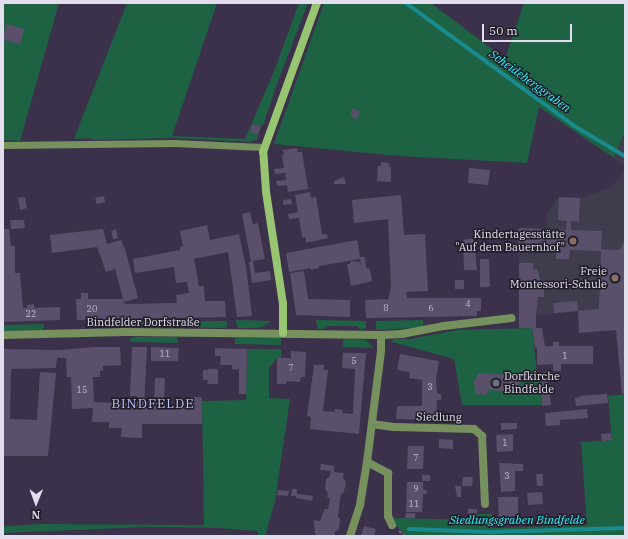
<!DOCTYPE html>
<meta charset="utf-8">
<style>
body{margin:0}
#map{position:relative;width:628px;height:539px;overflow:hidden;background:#3b314a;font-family:"IBM Plex Serif",serif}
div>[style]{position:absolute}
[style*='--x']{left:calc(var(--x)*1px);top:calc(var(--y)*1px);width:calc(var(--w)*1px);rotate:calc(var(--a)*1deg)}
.education>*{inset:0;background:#3e3c4d}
.green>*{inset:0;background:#1e6244}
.stream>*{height:3.5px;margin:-1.75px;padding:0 1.75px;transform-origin:1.75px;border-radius:1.75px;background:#198b8e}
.building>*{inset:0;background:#5a506b}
.path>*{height:2px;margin-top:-1px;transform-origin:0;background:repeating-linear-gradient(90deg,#756c82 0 3px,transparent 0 5px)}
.lane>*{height:7px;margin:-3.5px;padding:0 3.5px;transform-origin:3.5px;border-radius:3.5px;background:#76915e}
.street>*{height:8px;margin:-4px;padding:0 4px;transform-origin:4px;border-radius:4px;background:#76915e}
.secondary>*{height:8px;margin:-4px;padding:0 4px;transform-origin:4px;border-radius:4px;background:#99c471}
.dots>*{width:11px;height:11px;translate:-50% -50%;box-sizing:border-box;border:2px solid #201c27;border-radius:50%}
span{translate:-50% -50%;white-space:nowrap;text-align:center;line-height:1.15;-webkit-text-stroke:3px #201c27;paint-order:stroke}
.number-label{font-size:9px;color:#c1bacd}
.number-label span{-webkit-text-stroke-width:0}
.poi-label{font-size:11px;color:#e3deee}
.right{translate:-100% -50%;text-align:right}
.left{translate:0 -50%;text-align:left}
.street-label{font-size:11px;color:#e3deee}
.water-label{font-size:12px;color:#23f7fc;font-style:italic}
.quarter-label{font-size:13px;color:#c2c3fc;letter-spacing:1px}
.frame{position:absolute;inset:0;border:4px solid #e3deee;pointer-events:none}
.north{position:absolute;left:16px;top:483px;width:40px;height:40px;-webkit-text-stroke:3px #201c27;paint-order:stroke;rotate:181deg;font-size:11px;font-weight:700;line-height:16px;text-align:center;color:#e3deee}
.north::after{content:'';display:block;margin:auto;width:14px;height:18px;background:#e3deee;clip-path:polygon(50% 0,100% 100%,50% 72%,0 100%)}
.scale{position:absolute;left:482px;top:24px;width:90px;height:18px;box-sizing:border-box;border:2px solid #e3deee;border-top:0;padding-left:5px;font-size:12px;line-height:14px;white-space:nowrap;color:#e3deee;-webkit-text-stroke:3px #201c27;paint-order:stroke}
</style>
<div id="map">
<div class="education">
<i style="clip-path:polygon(625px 131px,625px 307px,519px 317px,519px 228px,546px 229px,547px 214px,559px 197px,580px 198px,609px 188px,619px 179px,625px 167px,614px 158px)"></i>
</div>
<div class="green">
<i style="clip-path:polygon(3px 3px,59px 3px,20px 141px,3px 140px)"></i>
<i style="clip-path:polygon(127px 3px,217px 3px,172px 136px,245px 139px,273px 74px,299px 3px,308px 3px,277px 84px,263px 126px,252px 124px,250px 132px,258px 135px,258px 139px,250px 142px,172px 138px,92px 140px,91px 138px,74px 139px)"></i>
<i style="clip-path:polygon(324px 3px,431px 3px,505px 59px,524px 3px,625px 3px,625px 131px,614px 158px,539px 107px,527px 163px,398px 156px,274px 144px)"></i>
<i style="clip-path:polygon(316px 320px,366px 321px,366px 328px,360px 330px,357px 326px,327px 326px,323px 329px,318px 329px)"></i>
<i style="clip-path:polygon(423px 320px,423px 326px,412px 328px,377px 330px,376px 328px,376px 321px)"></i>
<i style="clip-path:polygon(165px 321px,163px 328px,157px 328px,153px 324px,133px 325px,131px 328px,122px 328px,120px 326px,120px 322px)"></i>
<i style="clip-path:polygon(172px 321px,227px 321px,227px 325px,226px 328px,175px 327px)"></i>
<i style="clip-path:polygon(236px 321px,236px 320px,272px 321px,262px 327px,257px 328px,238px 328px)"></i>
<i style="clip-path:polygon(44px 324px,44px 328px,42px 330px,3px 331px,3px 325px)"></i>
<i style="clip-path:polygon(532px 328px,537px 373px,539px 373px,542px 405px,462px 405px,454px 359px,392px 342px,393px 339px,410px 339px,457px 330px)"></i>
<i style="clip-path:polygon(133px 337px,177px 337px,178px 343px,130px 342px,130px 339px)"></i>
<i style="clip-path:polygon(235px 338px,281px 338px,281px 345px,235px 344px)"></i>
<i style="clip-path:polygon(344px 339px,366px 340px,374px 348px,342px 347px)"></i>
<i style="clip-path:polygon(247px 349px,281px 349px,281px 358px,277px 358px,269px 368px,269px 398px,290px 399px,275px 501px,265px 536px,259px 536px,257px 531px,219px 528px,147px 527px,3px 533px,3px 526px,42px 524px,204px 525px,202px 401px,246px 400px)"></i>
<i style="clip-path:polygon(625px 394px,625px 536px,406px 536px,396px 525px,394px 518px,476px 520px,477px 514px,492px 514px,493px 528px,587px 525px,581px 442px,612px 440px,608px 396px)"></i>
</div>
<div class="stream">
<i style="--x:406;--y:3;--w:207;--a:36.1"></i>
<i style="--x:573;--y:125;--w:61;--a:30.8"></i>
<i style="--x:409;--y:529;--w:80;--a:2.1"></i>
<i style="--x:489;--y:532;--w:136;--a:-1.7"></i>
</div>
<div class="building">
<i style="clip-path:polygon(6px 24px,24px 29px,20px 44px,3px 40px)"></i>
<i style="clip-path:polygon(353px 108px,360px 111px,357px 119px,350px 116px)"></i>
<i style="clip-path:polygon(252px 124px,261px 126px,258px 135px,250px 132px)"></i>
<i style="clip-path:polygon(297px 148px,298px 152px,302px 152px,308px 189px,288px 192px,287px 185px,277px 186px,276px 181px,286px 180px,285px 173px,275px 174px,274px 169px,284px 168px,282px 155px,284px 155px,283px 150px)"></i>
<i style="clip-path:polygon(381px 162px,389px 163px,389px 167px,391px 167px,391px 182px,377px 181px,378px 166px,381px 166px)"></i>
<i style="clip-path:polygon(469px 168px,490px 170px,488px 185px,468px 183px)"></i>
<i style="clip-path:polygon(344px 177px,346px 184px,334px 184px,334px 181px)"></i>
<i style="clip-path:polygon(310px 192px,311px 198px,316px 197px,322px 234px,327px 234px,328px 238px,306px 243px,306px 237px,302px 237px,299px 218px,289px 219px,288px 214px,298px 212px,295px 195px)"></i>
<i style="clip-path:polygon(401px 195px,404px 235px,425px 234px,428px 291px,406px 292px,407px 298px,481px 298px,481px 311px,477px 311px,477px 316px,366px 318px,365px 300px,388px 299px,391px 287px,388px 219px,354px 223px,352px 200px)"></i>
<i style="clip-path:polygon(104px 196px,105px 202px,97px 204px,95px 198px)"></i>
<i style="clip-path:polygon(25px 197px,27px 208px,20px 210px,18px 198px)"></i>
<i style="clip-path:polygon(559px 197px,580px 198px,579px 221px,571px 221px,571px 230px,602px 231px,601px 249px,620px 250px,625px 239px,625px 394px,622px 394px,616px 330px,579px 333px,578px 311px,599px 309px,601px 251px,570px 250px,569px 259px,556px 259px,556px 249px,518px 246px,519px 228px,566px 230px,567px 221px,558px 220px)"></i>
<i style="clip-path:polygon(291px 199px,292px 204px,283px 205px,283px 200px)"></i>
<i style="clip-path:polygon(250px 212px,253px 224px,258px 223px,265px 259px,253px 261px,255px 273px,270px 271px,271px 280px,252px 283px,249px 262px,251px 262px,242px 214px)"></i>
<i style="clip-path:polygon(10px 220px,24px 220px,25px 228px,11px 229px)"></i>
<i style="clip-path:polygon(207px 225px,210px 240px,239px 234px,246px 267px,252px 316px,237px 317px,228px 252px,194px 259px,199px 286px,204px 286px,205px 301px,225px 301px,226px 317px,77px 320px,76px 299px,81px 299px,81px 293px,88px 293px,88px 299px,123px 299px,115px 269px,106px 272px,97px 247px,52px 253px,50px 235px,103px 229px,107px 244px,121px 240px,125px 249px,138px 298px,124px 302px,125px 304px,177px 303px,176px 295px,189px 293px,187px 282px,176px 283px,174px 267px,135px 273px,133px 259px,180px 250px,180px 247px,183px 246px,180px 231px)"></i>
<i style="clip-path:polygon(3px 229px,9px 229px,11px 246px,15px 246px,15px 273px,20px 273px,23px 308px,27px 308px,27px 305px,34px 304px,34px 308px,60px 307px,60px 320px,3px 322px)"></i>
<i style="clip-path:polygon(116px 229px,118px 238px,113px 239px,111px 231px)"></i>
<i style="clip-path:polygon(474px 238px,477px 270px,464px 270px,463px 240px)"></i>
<i style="clip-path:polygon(357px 240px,360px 257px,365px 257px,366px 268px,369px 268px,370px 270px,372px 281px,351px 286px,347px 264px,350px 264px,350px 261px,360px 262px,362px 270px,360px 259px,319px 266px,319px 268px,311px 270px,311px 268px,289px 272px,286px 253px)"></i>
<i style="clip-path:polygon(480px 259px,489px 259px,490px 287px,480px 287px)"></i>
<i style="clip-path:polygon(519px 263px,533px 263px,533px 269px,537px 269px,540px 279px,538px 289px,544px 289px,544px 297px,538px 297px,536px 315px,536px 328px,542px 328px,545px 346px,553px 346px,553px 342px,559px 342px,559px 346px,593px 346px,593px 364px,561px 364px,561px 371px,553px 371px,553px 364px,537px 365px,537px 348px,535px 348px,532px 328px,519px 328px)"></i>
<i style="clip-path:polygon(304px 271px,308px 299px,350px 300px,350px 317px,296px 315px,290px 273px)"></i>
<i style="clip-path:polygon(455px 280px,464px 280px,464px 289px,455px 289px)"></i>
<i style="clip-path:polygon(577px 301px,578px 311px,554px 313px,553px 303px)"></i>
<i style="clip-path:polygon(95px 347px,120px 347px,121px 365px,103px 366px,103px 371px,100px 371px,100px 377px,93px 377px,94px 402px,137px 404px,137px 396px,130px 396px,132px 347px,147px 347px,144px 406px,190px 406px,190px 397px,202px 397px,202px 424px,142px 424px,142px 438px,121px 437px,122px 428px,109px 428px,109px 422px,92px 422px,93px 408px,72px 409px,71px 377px,67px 377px,66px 358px,57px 358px,56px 368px,11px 369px,10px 419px,37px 420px,40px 372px,56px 373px,48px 456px,3px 456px,3px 349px,58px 350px)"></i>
<i style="clip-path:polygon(151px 347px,179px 348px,178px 361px,151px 361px)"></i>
<i style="clip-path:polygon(215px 348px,247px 349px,246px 394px,239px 394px,239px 366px,238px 370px,232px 369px,232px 365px,220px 365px,221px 356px,215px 356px)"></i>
<i style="clip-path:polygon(291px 351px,306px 352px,305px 377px,301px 377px,300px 382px,286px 381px,286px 384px,277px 384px,277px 358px,291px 358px)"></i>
<i style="clip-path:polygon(343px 353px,366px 353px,359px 434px,310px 429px,311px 417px,307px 416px,314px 365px,324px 365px,324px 370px,328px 370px,323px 411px,335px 412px,335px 409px,343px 410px,342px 413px,353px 414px,355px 369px,342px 368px)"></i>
<i style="clip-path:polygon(400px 354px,439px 361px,436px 379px,437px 394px,441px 394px,441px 400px,437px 400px,436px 420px,396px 419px,397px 406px,422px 406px,422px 380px,409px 378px,410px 372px,397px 370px)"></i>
<i style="clip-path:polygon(208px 369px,218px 369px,218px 384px,207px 384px,208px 380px,203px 380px,203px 370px,208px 370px)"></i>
<i style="clip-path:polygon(547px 372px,551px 405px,542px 406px,539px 373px)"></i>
<i style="clip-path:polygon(477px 373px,520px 375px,519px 392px,487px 390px,487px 395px,475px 394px,475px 386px,473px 382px,477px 377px)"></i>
<i style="clip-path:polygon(155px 378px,165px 378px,164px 405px,154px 404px)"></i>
<i style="clip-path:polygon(607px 394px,608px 403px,576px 406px,575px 398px,580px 397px,580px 396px)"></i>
<i style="clip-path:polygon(587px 409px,588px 418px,560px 420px,560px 425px,546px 426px,545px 413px)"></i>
<i style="clip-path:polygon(501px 423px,517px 423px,517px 429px,501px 430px)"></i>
<i style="clip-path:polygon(611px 433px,612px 440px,602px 441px,601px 434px)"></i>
<i style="clip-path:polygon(513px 434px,513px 451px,497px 452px,496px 435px)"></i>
<i style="clip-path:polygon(439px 439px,453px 440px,453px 449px,439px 448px)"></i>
<i style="clip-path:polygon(408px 446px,424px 446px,423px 469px,407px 469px)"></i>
<i style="clip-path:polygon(499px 463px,523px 464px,523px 471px,515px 471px,515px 491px,501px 492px)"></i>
<i style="clip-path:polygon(321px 464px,334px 466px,334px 472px,344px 473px,343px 478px,346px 482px,344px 492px,341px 494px,340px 500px,338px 516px,340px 519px,339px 529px,335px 532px,335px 536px,318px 536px,315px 534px,314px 520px,320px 521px,325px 509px,328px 509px,330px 498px,327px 498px,328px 493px,325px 489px,326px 479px,330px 476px,331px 471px,320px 470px)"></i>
<i style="clip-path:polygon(536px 474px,543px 474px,543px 486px,537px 486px)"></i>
<i style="clip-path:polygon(422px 475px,430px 475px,430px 481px,422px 481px)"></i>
<i style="clip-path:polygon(463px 477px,473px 477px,472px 486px,462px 486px)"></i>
<i style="clip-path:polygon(407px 482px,423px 482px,423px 489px,428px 491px,426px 494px,423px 494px,422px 512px,406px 512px)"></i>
<i style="clip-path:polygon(455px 486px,461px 486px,461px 497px,457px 497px)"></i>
<i style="clip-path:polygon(292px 489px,297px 489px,297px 494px,313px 496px,312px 501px,296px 498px,296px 496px,291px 496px)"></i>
<i style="clip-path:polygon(278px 490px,289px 491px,288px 496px,277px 495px)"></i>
<i style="clip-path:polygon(542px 492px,543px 504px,528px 505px,527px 493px)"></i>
<i style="clip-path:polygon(498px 497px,518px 497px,518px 523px,499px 524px)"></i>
<i style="clip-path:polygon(468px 509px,477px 509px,477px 518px,468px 518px)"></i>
<i style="clip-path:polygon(406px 513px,415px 513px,415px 518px,405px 518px)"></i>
<i style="clip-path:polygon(364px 526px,376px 529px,374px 536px,361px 536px)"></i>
</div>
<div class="path">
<i style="--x:399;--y:531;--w:8;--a:40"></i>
</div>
<div class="lane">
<i style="--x:3;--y:145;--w:172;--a:-0.7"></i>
<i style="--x:175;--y:143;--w:89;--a:2.6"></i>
</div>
<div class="street">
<i style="--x:3;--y:335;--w:123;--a:-1.4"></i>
<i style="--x:126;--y:332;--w:255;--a:0.7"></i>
<i style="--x:381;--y:335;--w:21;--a:-3"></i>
<i style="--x:402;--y:334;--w:43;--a:-10.8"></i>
<i style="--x:444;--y:326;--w:68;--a:-6.7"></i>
<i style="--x:372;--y:424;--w:22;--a:8"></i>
<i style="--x:394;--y:427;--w:80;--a:1.4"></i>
<i style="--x:474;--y:429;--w:11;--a:41"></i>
<i style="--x:482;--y:436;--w:68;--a:87.5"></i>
<i style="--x:367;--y:462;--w:24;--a:28"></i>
<i style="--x:388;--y:473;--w:43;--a:90"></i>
<i style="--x:388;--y:516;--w:10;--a:66"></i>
<i style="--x:350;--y:536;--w:33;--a:-72"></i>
<i style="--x:360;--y:505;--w:44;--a:-80.8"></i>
<i style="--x:367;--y:462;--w:112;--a:-82.8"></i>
<i style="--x:381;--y:351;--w:16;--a:-90"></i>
</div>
<div class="secondary">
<i style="--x:283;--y:333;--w:29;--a:-90"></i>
<i style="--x:283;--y:304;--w:114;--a:-98.6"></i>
<i style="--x:266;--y:191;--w:39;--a:-94"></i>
<i style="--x:263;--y:152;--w:158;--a:-70.1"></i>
</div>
<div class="dots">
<i style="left:573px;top:241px;background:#8d6e63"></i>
<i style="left:615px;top:278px;background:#8d6e63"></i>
<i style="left:496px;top:383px;background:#6b7280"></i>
</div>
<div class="number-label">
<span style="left:468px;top:304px">4</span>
<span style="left:386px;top:308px">8</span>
<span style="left:431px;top:308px">6</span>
<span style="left:92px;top:309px">20</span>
<span style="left:31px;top:314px">22</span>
<span style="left:165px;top:354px">11</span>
<span style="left:565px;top:356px">1</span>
<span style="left:354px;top:361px">5</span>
<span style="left:291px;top:368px">7</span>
<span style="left:430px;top:387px">3</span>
<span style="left:82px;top:390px">15</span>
<span style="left:505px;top:443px">1</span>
<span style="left:416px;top:458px">7</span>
<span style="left:507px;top:476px">3</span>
<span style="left:416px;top:489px">9</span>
<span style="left:414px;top:504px">11</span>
</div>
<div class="poi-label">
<span class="right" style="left:565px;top:241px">Kindertagesstätte<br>"Auf dem Bauernhof"</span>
<span class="right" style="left:607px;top:278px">Freie<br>Montessori-Schule</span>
<span class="left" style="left:504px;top:383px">Dorfkirche<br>Bindfelde</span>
</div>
<div class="street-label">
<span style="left:143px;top:322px">Bindfelder Dorfstraße</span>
<span style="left:439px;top:417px;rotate:1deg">Siedlung</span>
</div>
<div class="water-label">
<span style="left:530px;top:81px;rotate:36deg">Scheideberggraben</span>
<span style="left:517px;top:520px">Siedlungsgraben Bindfelde</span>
</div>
<div class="quarter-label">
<span style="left:153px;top:404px">BINDFELDE</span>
</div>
<div class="frame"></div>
<div class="north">N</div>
<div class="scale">50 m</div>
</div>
